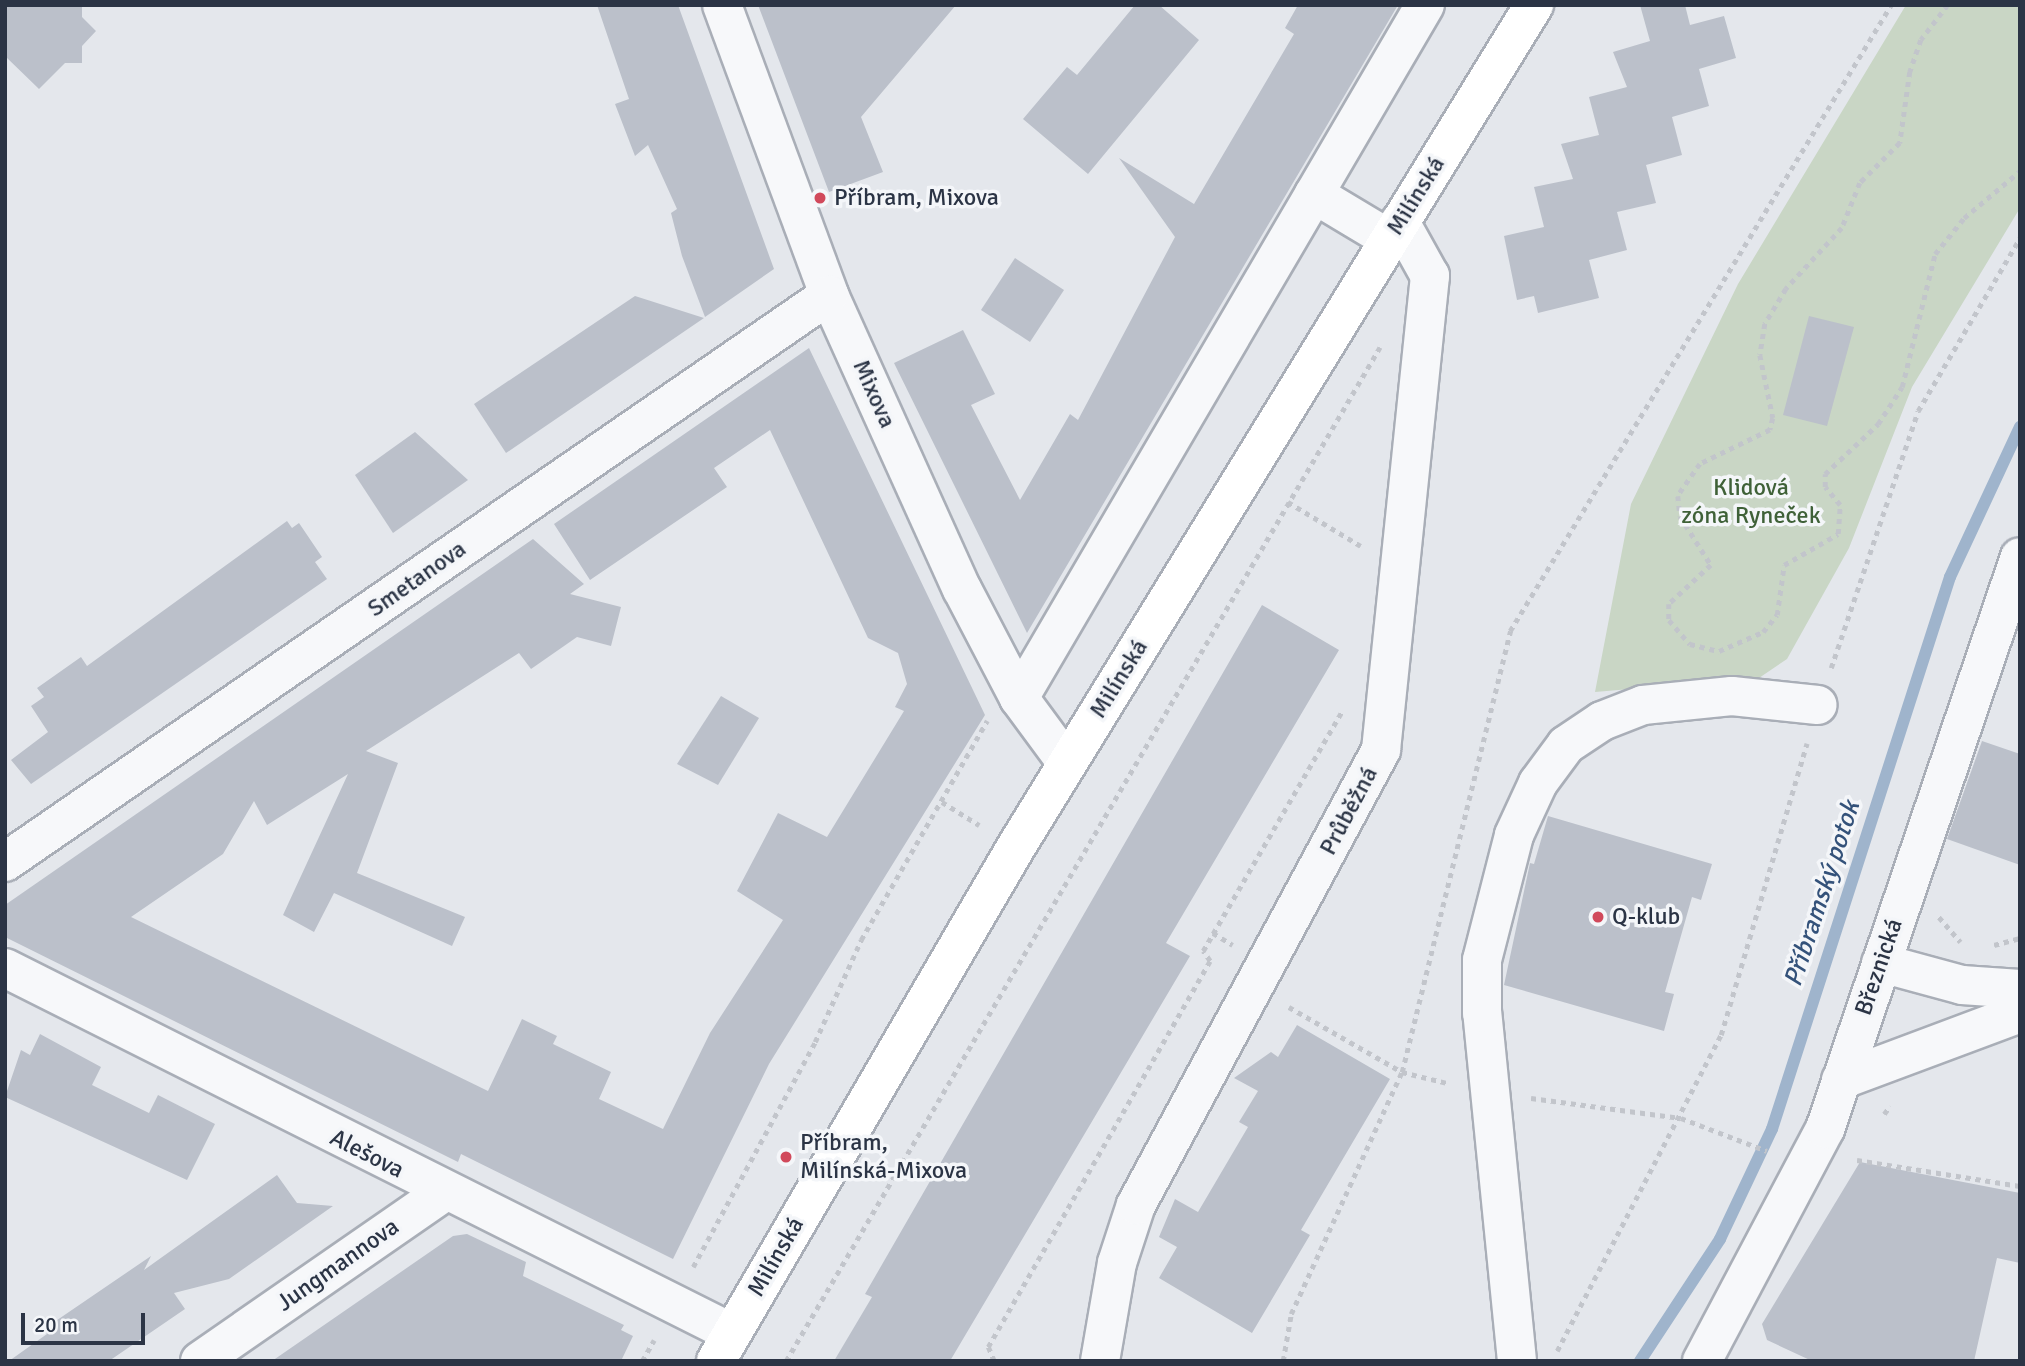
<!DOCTYPE html>
<meta charset="utf-8">
<style>
body{margin:0}
#map{position:relative;width:2025px;height:1366px;overflow:hidden;background:#e4e7ec;font-family:Signika,sans-serif}
div>[style]{position:absolute}
[style*='--x']{left:calc(var(--x)*1px);top:calc(var(--y)*1px);width:calc(var(--w)*1px);rotate:calc(var(--a)*1deg)}
.green>*{inset:0;background:#c9d6c5}
.stream>*{height:12px;margin:-6px;padding:0 6px;transform-origin:6px;border-radius:6px;background:#9fb4cc}
.building>*{inset:0;background:#bbc0ca}
.path>*{height:4.5px;margin-top:-2.25px;transform-origin:0;background:repeating-linear-gradient(90deg,#c2c5cb 0 5px,transparent 0 10px)}
.roads{filter:drop-shadow(2px 0 #a9aeb7) drop-shadow(-2px 0 #a9aeb7) drop-shadow(0 2px #a9aeb7) drop-shadow(0 -2px #a9aeb7)}
.minor>*{height:38px;margin:-19px;padding:0 19px;transform-origin:19px;border-radius:19px;background:#f7f8fa}
.major>*{height:38px;margin:-19px;padding:0 19px;transform-origin:19px;border-radius:19px;background:#fff}
.dots>*{width:19px;height:19px;translate:-50% -50%;box-sizing:border-box;border:4px solid #f4f6f9;border-radius:50%}
span{translate:-50% -50%;white-space:nowrap;text-align:center;line-height:1.15;-webkit-text-stroke:7px #f4f6f9;paint-order:stroke}
.street-label{font-size:24px;color:#2b3445}
.poi-label{font-size:24px;color:#2b3445}
.left{translate:0 -50%;text-align:left}
.park-label{font-size:24px;color:#3f6138}
.water-label{font-size:26px;color:#34527a;font-style:italic}
.frame{position:absolute;inset:0;border:7px solid #2b3445;pointer-events:none}
.scale{position:absolute;left:21px;top:1313px;width:124px;height:32px;box-sizing:border-box;border:4px solid #2b3445;border-top:0;padding-left:9px;font-size:21px;line-height:24px;white-space:nowrap;color:#2b3445;-webkit-text-stroke:5px #f4f6f9;paint-order:stroke}
</style>
<div id="map">
<div class="green">
<i style="clip-path:polygon(1906px 5px,2020px 5px,2020px 208px,1912px 387px,1849px 548px,1787px 659px,1759px 678px,1595px 692px,1631px 504px,1738px 284px)"></i>
</div>
<div class="stream">
<i style="--x:1640;--y:1361;--w:146;--a:-56.7"></i>
<i style="--x:1720;--y:1239;--w:122;--a:-64.7"></i>
<i style="--x:1772;--y:1129;--w:580;--a:-72.13"></i>
<i style="--x:1950;--y:577;--w:166;--a:-65"></i>
</div>
<div class="building">
<i style="clip-path:polygon(5px 5px,82px 5px,82px 17px,96px 31px,82px 46px,82px 63px,65px 63px,39px 89px,5px 56px)"></i>
<i style="clip-path:polygon(597px 5px,678px 5px,774px 269px,705px 317px,682px 256px,671px 213px,677px 209px,648px 145px,635px 156px,615px 104px,629px 99px)"></i>
<i style="clip-path:polygon(758px 5px,956px 5px,861px 117px,883px 172px,829px 192px)"></i>
<i style="clip-path:polygon(1135px 5px,1159px 5px,1199px 40px,1088px 174px,1023px 119px,1067px 67px,1077px 75px)"></i>
<i style="clip-path:polygon(1298px 5px,1398px 5px,1027px 633px,894px 363px,963px 330px,995px 394px,971px 405px,1020px 500px,1070px 414px,1078px 420px,1175px 237px,1119px 158px,1194px 204px,1294px 34px,1285px 28px)"></i>
<i style="clip-path:polygon(1640px 5px,1685px 5px,1690px 25px,1724px 16px,1736px 58px,1699px 69px,1709px 106px,1672px 117px,1682px 155px,1646px 165px,1656px 203px,1617px 212px,1627px 250px,1589px 260px,1599px 298px,1538px 313px,1534px 296px,1517px 300px,1504px 236px,1544px 227px,1534px 187px,1573px 179px,1561px 144px,1599px 135px,1589px 97px,1627px 87px,1613px 52px,1650px 41px)"></i>
<i style="clip-path:polygon(1015px 258px,1064px 290px,1030px 342px,981px 310px)"></i>
<i style="clip-path:polygon(635px 296px,704px 318px,506px 453px,474px 404px)"></i>
<i style="clip-path:polygon(1809px 316px,1854px 327px,1827px 426px,1783px 415px)"></i>
<i style="clip-path:polygon(809px 348px,985px 715px,769px 1064px,673px 1259px,461px 1154px,458px 1162px,5px 937px,5px 905px,533px 539px,584px 584px,570px 594px,621px 607px,611px 646px,577px 637px,531px 669px,519px 653px,366px 751px,398px 763px,357px 873px,465px 917px,452px 946px,334px 893px,314px 932px,283px 915px,348px 774px,267px 825px,254px 801px,223px 854px,131px 917px,488px 1091px,522px 1019px,557px 1036px,553px 1044px,611px 1072px,599px 1099px,663px 1129px,710px 1033px,783px 920px,737px 891px,778px 813px,827px 837px,904px 711px,895px 707px,907px 684px,898px 653px,868px 638px,770px 430px,714px 468px,727px 487px,590px 580px,554px 524px)"></i>
<i style="clip-path:polygon(415px 432px,468px 480px,393px 533px,355px 475px)"></i>
<i style="clip-path:polygon(287px 521px,292px 528px,299px 523px,322px 557px,315px 562px,327px 579px,31px 784px,11px 760px,48px 732px,31px 706px,44px 697px,37px 688px,81px 657px,87px 666px)"></i>
<i style="clip-path:polygon(1262px 605px,1339px 650px,1166px 943px,1190px 956px,950px 1361px,834px 1361px,872px 1297px,865px 1294px)"></i>
<i style="clip-path:polygon(721px 696px,759px 718px,718px 785px,677px 764px)"></i>
<i style="clip-path:polygon(1982px 741px,2020px 754px,2020px 865px,1947px 839px)"></i>
<i style="clip-path:polygon(1548px 816px,1712px 864px,1701px 900px,1692px 897px,1665px 992px,1674px 994px,1664px 1031px,1504px 985px,1530px 863px,1534px 864px)"></i>
<i style="clip-path:polygon(1297px 1025px,1390px 1079px,1301px 1230px,1310px 1235px,1252px 1333px,1159px 1278px,1177px 1247px,1159px 1237px,1175px 1199px,1198px 1212px,1248px 1127px,1239px 1122px,1258px 1091px,1234px 1078px,1271px 1052px,1278px 1057px)"></i>
<i style="clip-path:polygon(40px 1034px,101px 1067px,92px 1085px,149px 1113px,158px 1095px,215px 1124px,187px 1180px,5px 1097px,21px 1050px,30px 1055px)"></i>
<i style="clip-path:polygon(1860px 1162px,2020px 1193px,2020px 1263px,1997px 1258px,1974px 1361px,1812px 1361px,1767px 1340px,1762px 1324px)"></i>
<i style="clip-path:polygon(277px 1175px,297px 1203px,333px 1206px,229px 1279px,174px 1293px,185px 1309px,109px 1361px,9px 1361px,47px 1334px,44px 1329px,151px 1256px,144px 1270px)"></i>
<i style="clip-path:polygon(467px 1234px,526px 1262px,523px 1276px,624px 1325px,621px 1330px,633px 1336px,621px 1361px,272px 1361px,453px 1236px)"></i>
</div>
<div class="path">
<i style="--x:1948;--y:5;--w:44;--a:127.6"></i>
<i style="--x:1921;--y:40;--w:34;--a:109"></i>
<i style="--x:1910;--y:72;--w:72;--a:98"></i>
<i style="--x:1900;--y:143;--w:57;--a:135"></i>
<i style="--x:1860;--y:183;--w:48;--a:111.8"></i>
<i style="--x:1842;--y:228;--w:83;--a:132.6"></i>
<i style="--x:1786;--y:289;--w:41;--a:121"></i>
<i style="--x:1765;--y:324;--w:31;--a:99"></i>
<i style="--x:1760;--y:355;--w:64;--a:78.3"></i>
<i style="--x:1773;--y:418;--w:12;--a:104"></i>
<i style="--x:1770;--y:430;--w:78;--a:154.1"></i>
<i style="--x:1700;--y:464;--w:39;--a:125"></i>
<i style="--x:1678;--y:496;--w:20;--a:84"></i>
<i style="--x:1680;--y:516;--w:58;--a:57.7"></i>
<i style="--x:1711;--y:565;--w:57;--a:137.1"></i>
<i style="--x:1669;--y:604;--w:16;--a:90"></i>
<i style="--x:1669;--y:620;--w:32;--a:49"></i>
<i style="--x:1690;--y:644;--w:30;--a:14"></i>
<i style="--x:1719;--y:651;--w:48;--a:-23.4"></i>
<i style="--x:1763;--y:632;--w:22;--a:-51"></i>
<i style="--x:1777;--y:615;--w:50;--a:-82"></i>
<i style="--x:1784;--y:565;--w:62;--a:-29.9"></i>
<i style="--x:1838;--y:534;--w:29;--a:-86"></i>
<i style="--x:1840;--y:505;--w:23;--a:-130"></i>
<i style="--x:1825;--y:487;--w:13;--a:-90"></i>
<i style="--x:1825;--y:474;--w:73;--a:-43.3"></i>
<i style="--x:1878;--y:424;--w:44;--a:-57"></i>
<i style="--x:1902;--y:387;--w:137;--a:-76.1"></i>
<i style="--x:1935;--y:254;--w:46;--a:-51.1"></i>
<i style="--x:1964;--y:218;--w:73;--a:-40"></i>
<i style="--x:1288;--y:502;--w:85;--a:31.1"></i>
<i style="--x:1831;--y:668;--w:271;--a:-71.3"></i>
<i style="--x:1918;--y:411;--w:201;--a:-59.5"></i>
<i style="--x:942;--y:802;--w:44;--a:31.9"></i>
<i style="--x:1939;--y:917;--w:33;--a:49"></i>
<i style="--x:1213;--y:933;--w:23;--a:31"></i>
<i style="--x:1994;--y:945;--w:27;--a:-15"></i>
<i style="--x:1289;--y:1007;--w:130;--a:29.9"></i>
<i style="--x:1402;--y:1072;--w:46;--a:13.7"></i>
<i style="--x:1531;--y:1098;--w:151;--a:7.6"></i>
<i style="--x:1681;--y:1118;--w:92;--a:21"></i>
<i style="--x:1884;--y:1114;--w:10;--a:-53"></i>
<i style="--x:1857;--y:1160;--w:165;--a:9.1"></i>
<i style="--x:693;--y:1267;--w:256;--a:-61.5"></i>
<i style="--x:815;--y:1042;--w:112;--a:-65.7"></i>
<i style="--x:861;--y:940;--w:253;--a:-60.1"></i>
<i style="--x:1557;--y:1351;--w:356;--a:-62.6"></i>
<i style="--x:1721;--y:1035;--w:304;--a:-73.6"></i>
<i style="--x:642;--y:1361;--w:24;--a:-60"></i>
<i style="--x:786;--y:1361;--w:1175;--a:-59.64"></i>
<i style="--x:994;--y:1361;--w:15;--a:-113"></i>
<i style="--x:988;--y:1347;--w:445;--a:-60.1"></i>
<i style="--x:1210;--y:961;--w:12;--a:-125"></i>
<i style="--x:1203;--y:951;--w:277;--a:-59.9"></i>
<i style="--x:1283;--y:1361;--w:48;--a:-80.3"></i>
<i style="--x:1291;--y:1314;--w:266;--a:-65.4"></i>
<i style="--x:1402;--y:1072;--w:454;--a:-76.2"></i>
<i style="--x:1510;--y:631;--w:733;--a:-58.67"></i>
</div>
<div class="roads">
<div class="minor">
<i style="--x:722;--y:5;--w:309;--a:69.7"></i>
<i style="--x:829;--y:295;--w:323;--a:65.7"></i>
<i style="--x:962;--y:589;--w:123;--a:62.4"></i>
<i style="--x:1019;--y:698;--w:81;--a:53.6"></i>
<i style="--x:1314;--y:194;--w:87;--a:31"></i>
<i style="--x:1019;--y:698;--w:803;--a:-59.64"></i>
<i style="--x:5;--y:862;--w:1000;--a:-34.53"></i>
<i style="--x:1881;--y:963;--w:84;--a:15.2"></i>
<i style="--x:1962;--y:985;--w:58;--a:3.9"></i>
<i style="--x:5;--y:968;--w:813;--a:26.66"></i>
<i style="--x:1841;--y:1080;--w:191;--a:-20.5"></i>
<i style="--x:200;--y:1361;--w:295;--a:-34.7"></i>
<i style="--x:1100;--y:1361;--w:99;--a:-80.2"></i>
<i style="--x:1117;--y:1263;--w:61;--a:-71.9"></i>
<i style="--x:1136;--y:1205;--w:517;--a:-61.7"></i>
<i style="--x:1381;--y:750;--w:477;--a:-84.1"></i>
<i style="--x:1430;--y:276;--w:62;--a:-119.1"></i>
<i style="--x:1517;--y:1361;--w:350;--a:-95.7"></i>
<i style="--x:1482;--y:1013;--w:53;--a:-90"></i>
<i style="--x:1482;--y:960;--w:129;--a:-75.6"></i>
<i style="--x:1514;--y:835;--w:57;--a:-65.2"></i>
<i style="--x:1538;--y:783;--w:47;--a:-53.6"></i>
<i style="--x:1566;--y:745;--w:43;--a:-33.7"></i>
<i style="--x:1602;--y:721;--w:44;--a:-21.3"></i>
<i style="--x:1643;--y:705;--w:89;--a:-5.8"></i>
<i style="--x:1732;--y:696;--w:86;--a:6"></i>
<i style="--x:1702;--y:1361;--w:263;--a:-62.1"></i>
<i style="--x:1825;--y:1129;--w:604;--a:-71.18"></i>
</div>
<div class="major">
<i style="--x:716;--y:1361;--w:595;--a:-59.73"></i>
<i style="--x:1016;--y:847;--w:989;--a:-58.4"></i>
</div>
</div>
<div class="dots">
<i style="left:820px;top:198px;background:#d1495b"></i>
<i style="left:1598px;top:917px;background:#d1495b"></i>
<i style="left:786px;top:1157px;background:#d1495b"></i>
</div>
<div class="street-label">
<span style="left:1416px;top:196px;rotate:-58deg">Milínská</span>
<span style="left:874px;top:394px;rotate:66deg">Mixova</span>
<span style="left:417px;top:579px;rotate:-35deg">Smetanova</span>
<span style="left:1119px;top:679px;rotate:-58deg">Milínská</span>
<span style="left:1349px;top:811px;rotate:-62deg">Průběžná</span>
<span style="left:1879px;top:967px;rotate:-71deg">Březnická</span>
<span style="left:367px;top:1154px;rotate:27deg">Alešova</span>
<span style="left:776px;top:1257px;rotate:-60deg">Milínská</span>
<span style="left:338px;top:1265px;rotate:-35deg">Jungmannova</span>
</div>
<div class="poi-label">
<span class="left" style="left:834px;top:198px">Příbram, Mixova</span>
<span class="left" style="left:1612px;top:917px">Q-klub</span>
<span class="left" style="left:800px;top:1157px">Příbram,<br>Milínská-Mixova</span>
</div>
<div class="park-label">
<span style="left:1751px;top:502px">Klidová<br>zóna Ryneček</span>
</div>
<div class="water-label">
<span style="left:1823px;top:894px;rotate:-72deg">Příbramský potok</span>
</div>
<div class="frame"></div>
<div class="scale">20 m</div>
</div>
